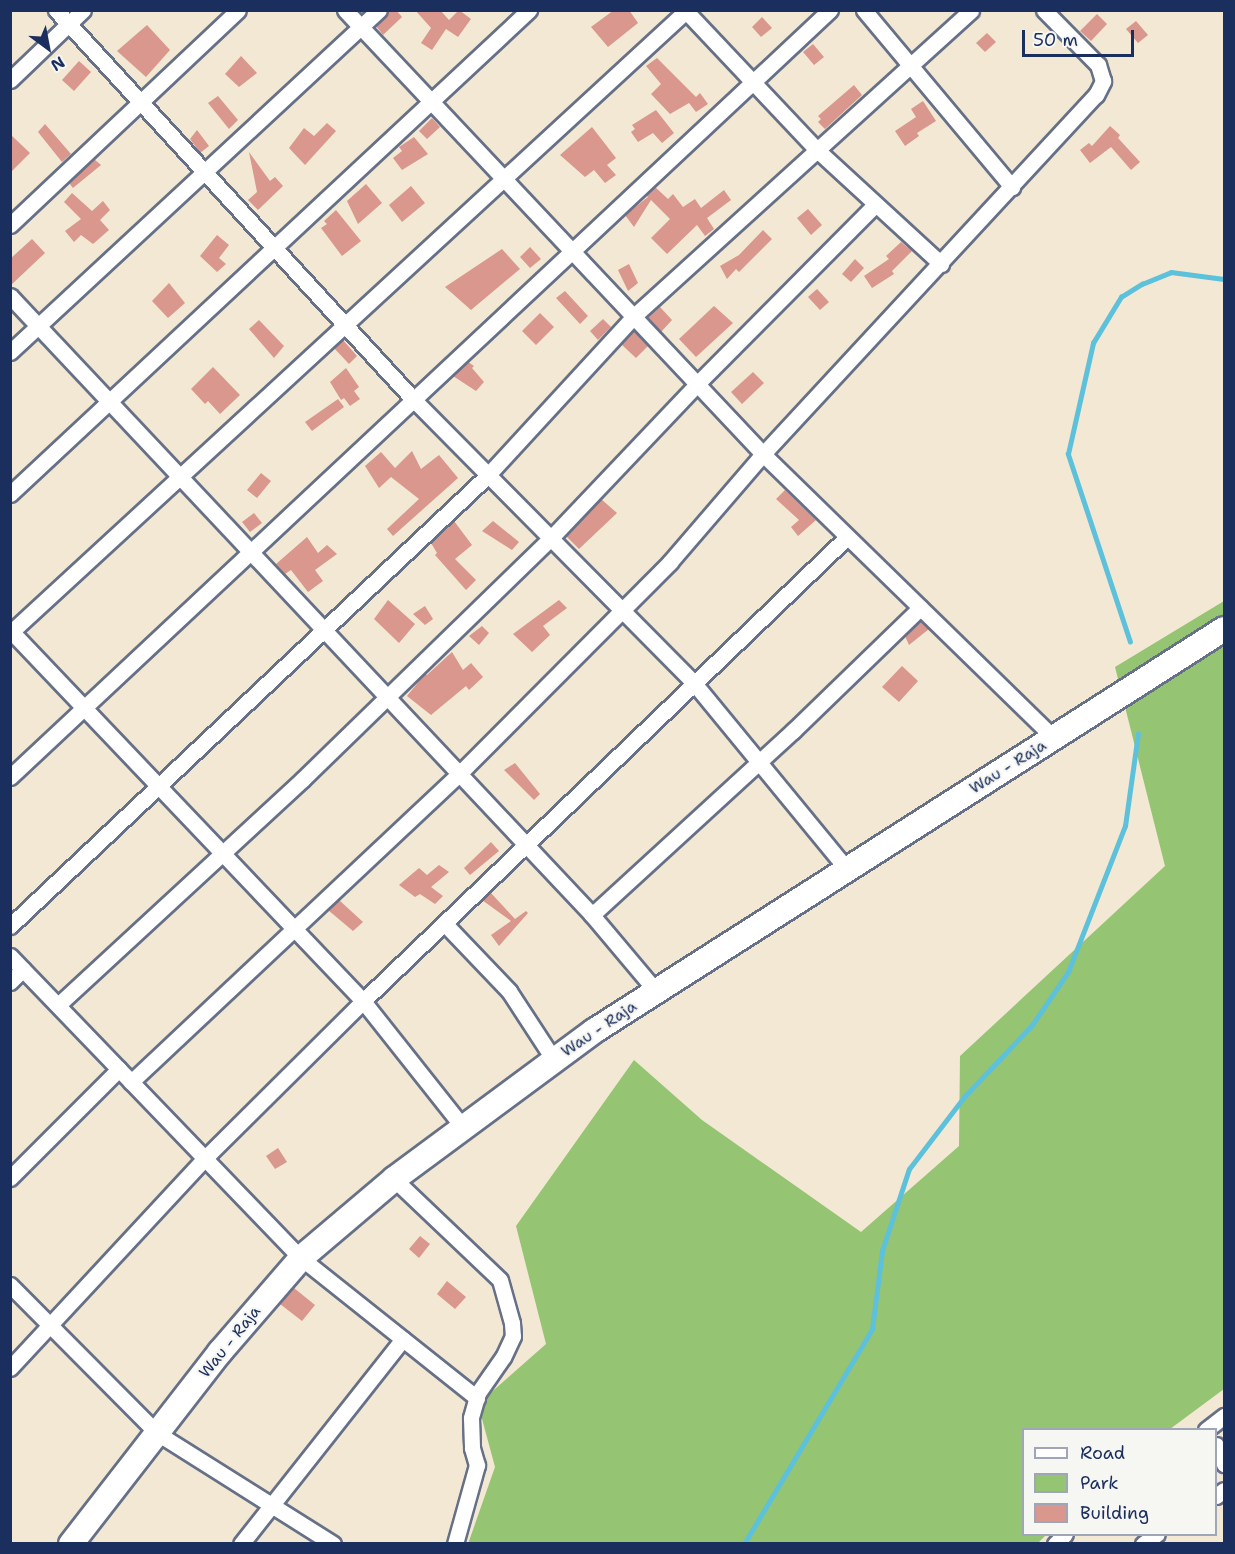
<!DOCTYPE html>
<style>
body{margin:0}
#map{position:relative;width:1235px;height:1554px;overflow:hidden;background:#f2e8d4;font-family:"Shantell Sans",sans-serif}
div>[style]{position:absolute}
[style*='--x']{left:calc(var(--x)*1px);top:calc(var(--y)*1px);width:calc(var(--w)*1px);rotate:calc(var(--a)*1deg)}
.green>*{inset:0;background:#95c472}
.stream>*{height:4.5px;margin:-2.25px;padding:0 2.25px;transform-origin:2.25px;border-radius:2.25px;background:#5dc1db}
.building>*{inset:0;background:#d9978d}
.roads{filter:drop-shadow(2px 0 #667087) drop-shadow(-2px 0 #667087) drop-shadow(0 2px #667087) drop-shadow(0 -2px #667087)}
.minor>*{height:15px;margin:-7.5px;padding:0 7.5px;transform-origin:7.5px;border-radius:7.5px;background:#fff}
.primary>*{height:24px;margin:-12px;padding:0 12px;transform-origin:12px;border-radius:12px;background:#fff}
span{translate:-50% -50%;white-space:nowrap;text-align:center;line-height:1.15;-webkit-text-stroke:4.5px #f6f6f2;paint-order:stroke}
.street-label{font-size:16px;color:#1b2f5e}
.frame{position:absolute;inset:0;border:12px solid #1b2f5e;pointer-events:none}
.legend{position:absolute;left:1022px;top:1428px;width:195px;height:108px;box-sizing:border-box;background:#f6f6f2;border:2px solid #9ea6b7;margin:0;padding:8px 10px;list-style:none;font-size:18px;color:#1b2f5e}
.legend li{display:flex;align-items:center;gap:12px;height:30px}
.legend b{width:30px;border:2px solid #9ea6b7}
.north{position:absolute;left:18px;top:18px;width:60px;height:60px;-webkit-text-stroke:4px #f6f6f2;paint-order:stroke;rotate:148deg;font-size:16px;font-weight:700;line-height:24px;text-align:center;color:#1b2f5e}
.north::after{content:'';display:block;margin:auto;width:21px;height:27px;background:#1b2f5e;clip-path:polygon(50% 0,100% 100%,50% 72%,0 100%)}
.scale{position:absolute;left:1022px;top:30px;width:112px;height:27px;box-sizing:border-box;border:3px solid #1b2f5e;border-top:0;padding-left:8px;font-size:18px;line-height:21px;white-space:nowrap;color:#1b2f5e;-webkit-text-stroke:4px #f6f6f2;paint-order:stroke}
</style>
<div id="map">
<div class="green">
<i style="clip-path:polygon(1224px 601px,1224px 1389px,1170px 1429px,1024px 1430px,1024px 1534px,1046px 1535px,1038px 1543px,468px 1544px,495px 1467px,478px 1404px,546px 1344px,516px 1226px,634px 1060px,702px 1120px,861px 1232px,959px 1146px,960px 1056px,1165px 866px,1115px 667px)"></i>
</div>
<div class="stream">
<i style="--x:1130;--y:642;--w:198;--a:-108.3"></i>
<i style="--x:1068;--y:454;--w:114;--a:-77.3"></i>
<i style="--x:1093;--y:343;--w:54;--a:-58.7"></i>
<i style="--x:1121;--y:297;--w:25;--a:-32"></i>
<i style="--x:1142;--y:284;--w:31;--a:-22"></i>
<i style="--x:1171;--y:272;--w:53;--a:7.5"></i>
<i style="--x:744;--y:1544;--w:250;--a:-59.2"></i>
<i style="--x:872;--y:1329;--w:79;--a:-82.7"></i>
<i style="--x:882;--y:1251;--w:86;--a:-71.8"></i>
<i style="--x:909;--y:1169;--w:91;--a:-52.6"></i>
<i style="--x:964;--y:1097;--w:99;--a:-46.6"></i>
<i style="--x:1032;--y:1025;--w:64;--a:-55.8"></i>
<i style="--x:1068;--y:972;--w:157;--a:-68.7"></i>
<i style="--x:1125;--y:826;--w:93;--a:-82"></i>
</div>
<div class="building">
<i style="clip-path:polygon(391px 10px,396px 10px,402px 17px,383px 35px,376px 26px)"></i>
<i style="clip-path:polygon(415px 10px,440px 10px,449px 20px,459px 10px,471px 19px,458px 37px,446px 29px,432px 50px,421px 43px,431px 28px)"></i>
<i style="clip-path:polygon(614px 10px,629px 10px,638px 23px,608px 47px,591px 27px)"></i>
<i style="clip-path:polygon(1097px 14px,1107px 24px,1091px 41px,1080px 31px)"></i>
<i style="clip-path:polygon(762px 17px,772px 28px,761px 37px,752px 27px)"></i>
<i style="clip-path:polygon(1136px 21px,1148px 35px,1138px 43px,1126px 29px)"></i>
<i style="clip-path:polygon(147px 25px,170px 50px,146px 77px,117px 51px)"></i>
<i style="clip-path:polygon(987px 33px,996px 42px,985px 52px,976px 43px)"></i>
<i style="clip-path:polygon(813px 44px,824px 57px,814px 65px,803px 52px)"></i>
<i style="clip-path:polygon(241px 56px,257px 73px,239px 87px,225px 74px)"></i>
<i style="clip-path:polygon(657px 58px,696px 97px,700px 93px,708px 104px,696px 112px,689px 103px,670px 114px,651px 94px,661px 84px,646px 66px)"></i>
<i style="clip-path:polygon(79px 61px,91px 72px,74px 91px,62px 80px)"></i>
<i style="clip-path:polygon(854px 85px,862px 95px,825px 129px,818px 122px,821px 119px,818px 116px)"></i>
<i style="clip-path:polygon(218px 96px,238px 120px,229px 129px,208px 103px)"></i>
<i style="clip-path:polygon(923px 101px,936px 121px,917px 133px,919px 136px,905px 146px,895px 131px,916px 117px,911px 109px)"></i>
<i style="clip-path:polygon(656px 110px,674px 133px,662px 143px,653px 133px,638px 142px,631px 132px,635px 129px,632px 125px)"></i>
<i style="clip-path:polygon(432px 118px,440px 127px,427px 139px,419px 131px)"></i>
<i style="clip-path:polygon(327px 123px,336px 131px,305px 165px,289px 148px,304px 128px,314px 136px)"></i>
<i style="clip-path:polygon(45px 124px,71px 154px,62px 162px,38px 132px)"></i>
<i style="clip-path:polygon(1110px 126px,1120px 135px,1118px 138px,1140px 162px,1131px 170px,1111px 147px,1090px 163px,1080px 150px,1089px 143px,1092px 146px)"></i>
<i style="clip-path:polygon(592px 127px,616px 158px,607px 165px,616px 175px,605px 183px,594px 170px,585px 177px,560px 155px)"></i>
<i style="clip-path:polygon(197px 130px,209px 146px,200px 153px,190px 139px)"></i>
<i style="clip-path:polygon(10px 134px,30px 153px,10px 173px)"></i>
<i style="clip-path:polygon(414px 137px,428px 154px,402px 170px,393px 158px,402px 151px,399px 147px)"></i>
<i style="clip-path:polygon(249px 152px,270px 181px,275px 177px,283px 186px,258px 210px,248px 200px,257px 192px)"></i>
<i style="clip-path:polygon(94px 159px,101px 165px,73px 188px,69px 183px)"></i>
<i style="clip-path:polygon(366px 184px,382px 203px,358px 224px,347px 201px)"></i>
<i style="clip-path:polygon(411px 186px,425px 203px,402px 222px,389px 205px)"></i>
<i style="clip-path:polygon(655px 187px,668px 199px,673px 194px,683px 207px,695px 199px,701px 208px,724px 190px,731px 200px,707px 218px,714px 229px,705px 236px,697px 225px,667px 254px,651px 238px,670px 219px,651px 200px,634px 227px,625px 215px,648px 197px,646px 195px)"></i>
<i style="clip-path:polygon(72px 193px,92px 211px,103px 201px,110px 210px,100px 220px,109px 230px,93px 244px,81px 235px,74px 242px,65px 231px,81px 219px,64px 202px)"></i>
<i style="clip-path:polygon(808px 209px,822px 225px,811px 235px,797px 218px)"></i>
<i style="clip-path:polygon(336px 210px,361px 241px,342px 256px,321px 228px,327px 224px,324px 221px)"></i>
<i style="clip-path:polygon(763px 230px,772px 239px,739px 272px,736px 269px,727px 279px,720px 266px,739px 255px)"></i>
<i style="clip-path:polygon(217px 235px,229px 245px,219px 258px,226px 264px,217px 272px,200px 256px)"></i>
<i style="clip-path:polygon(32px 239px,45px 253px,10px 286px,10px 259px)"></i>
<i style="clip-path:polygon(901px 242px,912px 251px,892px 271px,894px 274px,872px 288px,864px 276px,889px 259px,886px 256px)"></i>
<i style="clip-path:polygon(530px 247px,541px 259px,530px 268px,520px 257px)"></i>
<i style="clip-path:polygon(502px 249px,520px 269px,471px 310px,445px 287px)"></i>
<i style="clip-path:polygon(855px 259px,864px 268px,851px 282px,842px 274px)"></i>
<i style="clip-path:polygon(629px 264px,638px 283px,628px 291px,618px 270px)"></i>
<i style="clip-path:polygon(169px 283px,185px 303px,168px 318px,152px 301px)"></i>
<i style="clip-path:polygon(817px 289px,829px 302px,820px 310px,808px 297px)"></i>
<i style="clip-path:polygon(565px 291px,588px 316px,580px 324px,556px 298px)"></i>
<i style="clip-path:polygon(714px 306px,733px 323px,696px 357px,679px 339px)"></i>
<i style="clip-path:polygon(660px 307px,672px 320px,661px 332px,648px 318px)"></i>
<i style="clip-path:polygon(540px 313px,554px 327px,536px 345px,522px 331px)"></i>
<i style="clip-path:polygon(603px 319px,611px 327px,598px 340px,590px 331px)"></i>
<i style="clip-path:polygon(259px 320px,284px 346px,274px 358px,249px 329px)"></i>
<i style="clip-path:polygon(634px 331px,648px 346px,636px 358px,621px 344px)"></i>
<i style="clip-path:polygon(343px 340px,357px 356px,349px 364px,334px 348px)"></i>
<i style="clip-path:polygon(468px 362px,474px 366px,472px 368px,484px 382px,476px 391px,453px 376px)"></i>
<i style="clip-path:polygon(213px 367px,240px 395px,220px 414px,208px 401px,205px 404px,191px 389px)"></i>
<i style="clip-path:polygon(346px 368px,359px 387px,354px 391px,360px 399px,350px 406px,344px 398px,341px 400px,330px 382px)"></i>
<i style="clip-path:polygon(753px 372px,764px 383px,742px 404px,731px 392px)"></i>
<i style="clip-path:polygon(338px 399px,344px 407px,312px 431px,305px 422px)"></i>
<i style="clip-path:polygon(412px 451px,421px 469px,439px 455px,458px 478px,393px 536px,387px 529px,419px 499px,391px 477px,379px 488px,365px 466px,381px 452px,395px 468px)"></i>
<i style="clip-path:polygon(261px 473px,271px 481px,257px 498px,247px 490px)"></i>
<i style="clip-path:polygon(785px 490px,816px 520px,798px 536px,791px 527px,799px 520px,776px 499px)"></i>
<i style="clip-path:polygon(601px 499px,617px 513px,579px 549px,566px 536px)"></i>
<i style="clip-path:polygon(254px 513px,262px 523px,250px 532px,242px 522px)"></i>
<i style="clip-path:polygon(454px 521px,472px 545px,455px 559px,476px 580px,466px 590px,435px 555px,437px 553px,431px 543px)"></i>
<i style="clip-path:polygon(493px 521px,519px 542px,512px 550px,482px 531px)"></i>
<i style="clip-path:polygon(307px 537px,318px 553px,327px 545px,337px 554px,315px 570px,323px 581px,308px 592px,291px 570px,285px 574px,276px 564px)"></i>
<i style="clip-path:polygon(388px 600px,415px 624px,399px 643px,374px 619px)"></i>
<i style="clip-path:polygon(559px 600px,567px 608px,543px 626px,550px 635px,532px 652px,513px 634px)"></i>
<i style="clip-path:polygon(425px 606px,433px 619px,425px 625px,413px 614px)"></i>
<i style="clip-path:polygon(920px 621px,929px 629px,909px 645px,905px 636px)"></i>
<i style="clip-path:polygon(482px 626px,489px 633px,479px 645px,469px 636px)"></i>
<i style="clip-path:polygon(452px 652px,463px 670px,471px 663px,483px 677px,469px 690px,466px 686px,431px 715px,407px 696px,425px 674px,427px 675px)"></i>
<i style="clip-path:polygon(902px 666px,918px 681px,899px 702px,882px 687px)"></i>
<i style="clip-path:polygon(515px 763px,540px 794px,534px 800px,504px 770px)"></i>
<i style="clip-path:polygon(491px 842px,499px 851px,470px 875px,464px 868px)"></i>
<i style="clip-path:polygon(439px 865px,449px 872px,431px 887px,443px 896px,435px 904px,420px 894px,415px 897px,399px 885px,419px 868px,427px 875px)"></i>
<i style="clip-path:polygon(490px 892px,515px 919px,526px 911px,528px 913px,499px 946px,491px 935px,511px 921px,482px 900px)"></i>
<i style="clip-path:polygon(339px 900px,363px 922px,353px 931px,328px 910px)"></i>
<i style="clip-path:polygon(278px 1148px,287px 1162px,275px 1169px,266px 1156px)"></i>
<i style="clip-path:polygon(420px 1236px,430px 1244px,419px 1258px,409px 1249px)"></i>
<i style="clip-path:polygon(447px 1281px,466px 1297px,455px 1309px,437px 1294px)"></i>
<i style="clip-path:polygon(294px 1288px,315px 1305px,302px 1321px,280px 1304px)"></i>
</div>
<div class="roads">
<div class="minor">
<i style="--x:56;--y:10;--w:528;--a:47.46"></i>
<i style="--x:413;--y:399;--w:400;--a:45.3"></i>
<i style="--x:694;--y:683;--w:239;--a:50.6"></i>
<i style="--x:345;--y:10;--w:610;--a:46.73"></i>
<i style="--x:763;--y:454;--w:407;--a:44.3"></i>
<i style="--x:685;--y:10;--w:191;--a:46.7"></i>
<i style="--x:816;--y:149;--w:170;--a:42.6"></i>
<i style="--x:864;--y:10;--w:231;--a:50.1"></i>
<i style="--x:10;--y:80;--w:101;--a:-43.8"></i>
<i style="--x:10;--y:225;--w:313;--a:-43.3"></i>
<i style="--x:10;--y:296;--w:850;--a:46.76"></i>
<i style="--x:592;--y:915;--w:99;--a:49.9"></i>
<i style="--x:10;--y:352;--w:503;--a:-42.83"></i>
<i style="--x:10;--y:494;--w:710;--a:-43"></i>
<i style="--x:10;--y:630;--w:512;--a:46.42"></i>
<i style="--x:363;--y:1001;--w:161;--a:51.6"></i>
<i style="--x:10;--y:633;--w:920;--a:-42.62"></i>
<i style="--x:10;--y:777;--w:1123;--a:-43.09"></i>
<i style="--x:592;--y:915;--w:273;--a:-42.5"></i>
<i style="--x:793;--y:731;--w:177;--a:-44.1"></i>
<i style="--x:445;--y:924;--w:93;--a:46.3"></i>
<i style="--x:509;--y:991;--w:82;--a:56.9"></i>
<i style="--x:10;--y:926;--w:656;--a:-43.33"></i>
<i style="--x:487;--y:476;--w:217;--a:-47.4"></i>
<i style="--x:634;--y:316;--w:455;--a:-42.2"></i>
<i style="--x:10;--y:956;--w:419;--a:46.1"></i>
<i style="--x:301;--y:1258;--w:225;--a:38.5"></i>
<i style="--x:10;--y:982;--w:18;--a:-45"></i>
<i style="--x:58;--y:1005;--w:333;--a:-42.7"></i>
<i style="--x:303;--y:779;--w:344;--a:-44.2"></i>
<i style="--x:550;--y:539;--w:214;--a:-46.5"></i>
<i style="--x:697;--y:384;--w:252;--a:-45.2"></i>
<i style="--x:131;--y:1082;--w:450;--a:-43.2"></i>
<i style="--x:459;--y:774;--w:299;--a:-45.1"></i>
<i style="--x:670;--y:562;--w:143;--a:-49.3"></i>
<i style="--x:763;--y:454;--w:490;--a:-47.2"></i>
<i style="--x:1096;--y:95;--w:16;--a:-63"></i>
<i style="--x:1103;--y:81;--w:17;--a:-107"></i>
<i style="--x:1098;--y:65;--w:77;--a:-134.5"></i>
<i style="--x:10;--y:1178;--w:154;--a:-45"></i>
<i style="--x:394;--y:1179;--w:146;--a:43.6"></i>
<i style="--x:500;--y:1280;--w:45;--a:74.4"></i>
<i style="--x:512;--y:1323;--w:13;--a:86"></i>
<i style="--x:513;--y:1336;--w:23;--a:115"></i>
<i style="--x:503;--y:1357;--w:44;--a:124.8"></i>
<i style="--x:478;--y:1393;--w:26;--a:106"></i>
<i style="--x:471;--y:1418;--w:30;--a:88"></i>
<i style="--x:472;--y:1448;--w:18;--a:74"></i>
<i style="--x:477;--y:1465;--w:82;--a:105.6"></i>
<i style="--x:10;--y:1285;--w:209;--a:45.2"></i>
<i style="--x:157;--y:1433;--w:208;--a:32.2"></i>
<i style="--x:10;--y:1368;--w:285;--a:-47.1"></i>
<i style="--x:204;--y:1159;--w:224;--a:-44.8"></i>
<i style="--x:363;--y:1001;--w:670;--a:-43.79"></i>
<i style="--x:1206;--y:1430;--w:23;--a:-38"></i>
<i style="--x:1216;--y:1445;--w:21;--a:67"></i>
<i style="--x:1216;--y:1496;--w:10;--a:-37"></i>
<i style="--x:241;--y:1544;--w:261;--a:-51.7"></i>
<i style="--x:1055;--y:1544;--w:14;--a:-45"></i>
<i style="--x:1143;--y:1544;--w:17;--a:-36"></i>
</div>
<div class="primary">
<i style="--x:71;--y:1544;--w:243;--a:-52.2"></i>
<i style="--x:220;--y:1352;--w:124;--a:-49.2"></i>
<i style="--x:301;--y:1258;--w:122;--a:-40.3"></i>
<i style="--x:394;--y:1179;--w:249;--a:-36.5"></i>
<i style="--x:594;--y:1031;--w:747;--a:-32.54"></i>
</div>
</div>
<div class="street-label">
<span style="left:1008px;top:767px;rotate:-32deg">Wau - Raja</span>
<span style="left:599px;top:1029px;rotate:-34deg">Wau - Raja</span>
<span style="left:230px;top:1342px;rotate:-51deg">Wau - Raja</span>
</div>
<div class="frame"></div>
<ul class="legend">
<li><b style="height:8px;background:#fff"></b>Road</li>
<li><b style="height:16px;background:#95c472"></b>Park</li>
<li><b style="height:16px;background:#d9978d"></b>Building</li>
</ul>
<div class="north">N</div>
<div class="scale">50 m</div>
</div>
